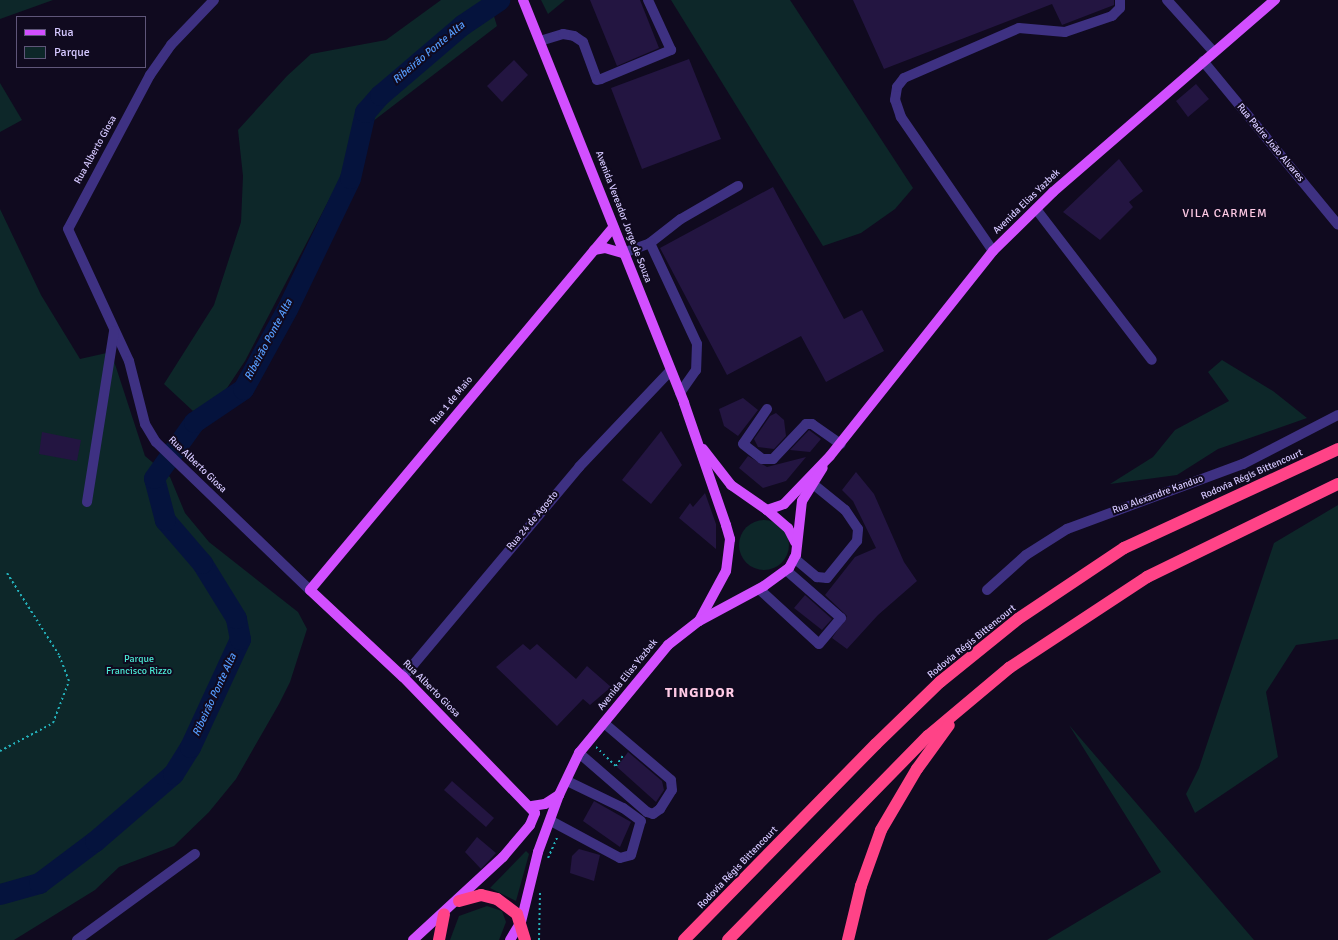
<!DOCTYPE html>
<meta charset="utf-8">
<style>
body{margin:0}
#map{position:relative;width:1338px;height:940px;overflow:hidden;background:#100a1f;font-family:Signika,sans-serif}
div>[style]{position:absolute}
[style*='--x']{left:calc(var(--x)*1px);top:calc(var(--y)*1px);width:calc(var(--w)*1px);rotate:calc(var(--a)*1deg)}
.green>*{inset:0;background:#0d2729}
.round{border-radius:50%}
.river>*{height:21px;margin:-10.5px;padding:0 10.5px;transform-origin:10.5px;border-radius:10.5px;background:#05133d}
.building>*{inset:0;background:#231541}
.path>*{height:2px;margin-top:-1px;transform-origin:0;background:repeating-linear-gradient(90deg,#23b0b9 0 2px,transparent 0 5px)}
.minor>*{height:10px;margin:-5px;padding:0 5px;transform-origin:5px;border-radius:5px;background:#3e3182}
.major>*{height:10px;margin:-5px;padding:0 5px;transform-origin:5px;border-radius:5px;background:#d24fff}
.highway>*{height:12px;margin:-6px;padding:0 6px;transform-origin:6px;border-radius:6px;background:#ff4387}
span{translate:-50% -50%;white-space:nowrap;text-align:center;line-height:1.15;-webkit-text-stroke:4px #100a1f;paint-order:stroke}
.street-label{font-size:10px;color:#d5c8ff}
.park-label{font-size:10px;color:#4be9d4}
.water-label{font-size:11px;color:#569dff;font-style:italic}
.quarter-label{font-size:12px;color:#ffcae5;letter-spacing:1px}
.district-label{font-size:14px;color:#ffcae5;font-weight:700;letter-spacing:1px}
.legend{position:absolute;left:16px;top:16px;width:130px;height:52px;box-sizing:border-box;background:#100a1f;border:1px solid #5f5679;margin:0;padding:5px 7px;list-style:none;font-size:12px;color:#d5c8ff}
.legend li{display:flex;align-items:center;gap:8px;height:20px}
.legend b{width:20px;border:1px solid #5f5679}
</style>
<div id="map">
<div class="green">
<i style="clip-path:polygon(0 0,53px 0,0 19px)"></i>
<i style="clip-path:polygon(441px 0,489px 0,497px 26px,368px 125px,245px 361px,221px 397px,193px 411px,164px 384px,214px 305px,241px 222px,243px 176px,238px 130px,287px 76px,311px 54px,386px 40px)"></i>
<i style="clip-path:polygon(541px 0,565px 0,548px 14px)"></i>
<i style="clip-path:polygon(671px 0,790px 0,913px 188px,895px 209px,861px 233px,823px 246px)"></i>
<i style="clip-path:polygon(0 83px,22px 120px,0 132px)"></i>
<i style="clip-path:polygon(0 209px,41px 295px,80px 359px,111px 352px,145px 456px,170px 477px,185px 513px,209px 542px,298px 612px,307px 629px,290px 682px,279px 704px,236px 779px,209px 812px,174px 846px,119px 867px,95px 890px,14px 940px,0 940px)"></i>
<i style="clip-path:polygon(1222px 360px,1273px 391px,1307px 418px,1218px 449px,1177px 475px,1110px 484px,1153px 457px,1175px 430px,1229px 401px,1208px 372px)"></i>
<i style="clip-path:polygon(1338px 505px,1338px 639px,1296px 645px,1266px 692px,1278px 757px,1195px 813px,1186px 794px,1199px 768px,1274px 543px)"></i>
<i class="round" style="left:739px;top:520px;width:50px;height:50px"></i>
<i style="clip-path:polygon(1069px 725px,1254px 940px,1047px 940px,1161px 872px)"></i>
<i style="clip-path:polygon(526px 851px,529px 854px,516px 901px,490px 888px)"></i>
<i style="clip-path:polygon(487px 906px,502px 911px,506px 922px,499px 940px,450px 940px,459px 916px)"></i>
</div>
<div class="river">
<i style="--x:0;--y:894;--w:41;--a:-15.8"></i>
<i style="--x:39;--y:883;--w:70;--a:-36.9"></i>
<i style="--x:95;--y:841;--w:103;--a:-40.7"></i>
<i style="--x:173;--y:774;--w:32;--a:-58"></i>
<i style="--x:190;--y:747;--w:119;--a:-65.2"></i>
<i style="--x:240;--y:639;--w:21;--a:-101"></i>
<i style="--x:236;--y:618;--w:65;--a:-121.7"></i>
<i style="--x:202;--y:563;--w:57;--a:-130.7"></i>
<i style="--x:165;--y:520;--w:43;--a:-104.7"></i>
<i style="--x:154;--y:478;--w:69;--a:-54.5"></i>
<i style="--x:194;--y:422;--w:59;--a:-34"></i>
<i style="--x:243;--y:389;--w:91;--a:-61.2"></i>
<i style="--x:287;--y:309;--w:145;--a:-64.3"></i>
<i style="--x:350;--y:178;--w:68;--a:-77.2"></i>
<i style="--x:365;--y:112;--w:23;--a:-49"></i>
<i style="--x:380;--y:95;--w:108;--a:-40.5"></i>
<i style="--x:462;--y:25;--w:45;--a:-34"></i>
</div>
<div class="building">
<i style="clip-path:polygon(590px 0,640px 0,659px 48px,617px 66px)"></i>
<i style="clip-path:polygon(853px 0,1114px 0,1114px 5px,1062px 25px,1052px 4px,884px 69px)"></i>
<i style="clip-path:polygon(689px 59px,721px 139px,642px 169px,611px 88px)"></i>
<i style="clip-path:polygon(514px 60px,528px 75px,502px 102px,487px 86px)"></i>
<i style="clip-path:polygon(1196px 84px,1209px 99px,1188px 117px,1176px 101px)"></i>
<i style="clip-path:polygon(1119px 159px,1143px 191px,1129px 202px,1133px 207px,1100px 240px,1063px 212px)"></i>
<i style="clip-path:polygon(773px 187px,844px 319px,862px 310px,884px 351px,826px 382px,801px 336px,727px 375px,660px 248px)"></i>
<i style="clip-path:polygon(743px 398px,758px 410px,738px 436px,724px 426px,719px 409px)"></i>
<i style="clip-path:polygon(776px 413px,784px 420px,786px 436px,774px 449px,758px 447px,754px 439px,770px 416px)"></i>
<i style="clip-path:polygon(809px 430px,821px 439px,810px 452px,790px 450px)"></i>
<i style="clip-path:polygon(661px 431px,682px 465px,651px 504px,622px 480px)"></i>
<i style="clip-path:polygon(42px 432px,81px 440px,77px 461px,39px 454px)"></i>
<i style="clip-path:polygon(748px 456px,767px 467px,806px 457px,786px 481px,763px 488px,739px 468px)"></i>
<i style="clip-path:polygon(856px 472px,874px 494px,904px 562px,917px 581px,878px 615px,847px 649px,832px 638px,847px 616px,825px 595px,855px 557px,876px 548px,853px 501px,842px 490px)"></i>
<i style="clip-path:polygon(705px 493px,716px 524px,716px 549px,679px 518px,690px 503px,693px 507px)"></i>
<i style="clip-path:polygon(805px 595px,832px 619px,822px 630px,794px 608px)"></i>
<i style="clip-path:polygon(523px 644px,530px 650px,537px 644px,576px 679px,587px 666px,611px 687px,590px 705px,583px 699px,557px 726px,496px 667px)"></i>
<i style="clip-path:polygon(628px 752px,662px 781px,664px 790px,656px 802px,617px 767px)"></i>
<i style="clip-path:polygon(452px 781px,494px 818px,486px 827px,444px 790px)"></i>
<i style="clip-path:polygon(594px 801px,631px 822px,620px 847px,583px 821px)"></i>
<i style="clip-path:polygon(477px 837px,496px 853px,481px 869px,465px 852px)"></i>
<i style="clip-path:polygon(579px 849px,600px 855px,594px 881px,570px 873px,572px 856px)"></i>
</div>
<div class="path">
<i style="--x:596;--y:747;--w:29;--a:44"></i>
<i style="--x:0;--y:751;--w:60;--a:-27.8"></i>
<i style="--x:53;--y:723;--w:45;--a:-69.1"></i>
<i style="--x:69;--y:681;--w:28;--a:-111"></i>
<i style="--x:59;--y:655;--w:97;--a:-122.4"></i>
<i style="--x:616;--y:766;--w:14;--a:-56"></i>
<i style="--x:548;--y:858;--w:24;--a:-66"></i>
<i style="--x:539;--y:940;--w:47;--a:-88.8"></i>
</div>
<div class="minor">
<i style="--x:214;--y:0;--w:62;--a:133.7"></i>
<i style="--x:171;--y:45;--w:37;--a:125"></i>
<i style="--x:150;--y:75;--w:174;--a:118"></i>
<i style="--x:68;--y:229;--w:145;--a:65.2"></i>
<i style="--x:129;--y:361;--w:65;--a:75.7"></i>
<i style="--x:145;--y:424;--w:21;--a:59"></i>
<i style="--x:156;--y:442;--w:214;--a:43.9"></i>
<i style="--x:1167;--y:0;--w:69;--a:48"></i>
<i style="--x:540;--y:41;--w:24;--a:-17"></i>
<i style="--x:563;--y:34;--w:11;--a:10"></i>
<i style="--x:574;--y:36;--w:11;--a:34"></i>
<i style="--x:583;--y:42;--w:40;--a:69.8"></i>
<i style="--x:597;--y:80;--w:4;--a:-14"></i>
<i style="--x:601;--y:79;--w:76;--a:-22.5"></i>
<i style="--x:671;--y:50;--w:55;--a:-114.7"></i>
<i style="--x:1203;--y:61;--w:212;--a:50.5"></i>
<i style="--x:1036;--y:209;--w:190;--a:52.5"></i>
<i style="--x:650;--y:243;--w:39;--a:-38"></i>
<i style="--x:681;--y:219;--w:66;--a:-30.1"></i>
<i style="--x:993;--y:251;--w:163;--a:-124.5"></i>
<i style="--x:901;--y:117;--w:18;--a:-109"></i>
<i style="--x:895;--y:100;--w:13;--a:-81"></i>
<i style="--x:897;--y:87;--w:11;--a:-52"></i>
<i style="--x:904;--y:78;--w:125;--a:-23.5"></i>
<i style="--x:1019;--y:28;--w:46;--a:5"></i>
<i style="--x:1065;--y:32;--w:50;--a:-18.8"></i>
<i style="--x:1112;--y:16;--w:11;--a:-45"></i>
<i style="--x:1120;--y:8;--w:8;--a:-90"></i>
<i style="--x:623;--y:253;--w:29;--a:-20"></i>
<i style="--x:650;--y:243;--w:111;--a:65"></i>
<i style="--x:697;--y:344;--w:26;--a:92"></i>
<i style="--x:696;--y:370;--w:28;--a:125"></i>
<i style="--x:767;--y:409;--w:42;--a:124.4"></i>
<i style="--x:743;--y:444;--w:24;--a:38"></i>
<i style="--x:762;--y:459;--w:11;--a:0"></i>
<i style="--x:773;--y:459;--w:48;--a:-46.7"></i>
<i style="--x:806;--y:424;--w:6;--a:0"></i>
<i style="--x:812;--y:424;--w:35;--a:35"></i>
<i style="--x:87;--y:502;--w:173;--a:-81"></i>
<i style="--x:794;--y:558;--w:30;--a:40"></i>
<i style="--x:817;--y:577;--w:10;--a:6"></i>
<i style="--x:827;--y:578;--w:48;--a:-51"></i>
<i style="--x:857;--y:541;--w:12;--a:-85"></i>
<i style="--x:858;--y:529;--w:23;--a:-124"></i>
<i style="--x:845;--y:510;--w:41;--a:-140.9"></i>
<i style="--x:759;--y:589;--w:81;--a:42.5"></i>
<i style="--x:819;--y:644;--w:34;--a:-50"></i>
<i style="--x:841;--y:618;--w:73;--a:-138.9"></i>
<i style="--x:987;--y:590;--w:52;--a:-41.9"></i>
<i style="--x:1026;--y:555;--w:49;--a:-32.4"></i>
<i style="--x:1067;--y:529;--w:188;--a:-20.3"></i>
<i style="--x:1243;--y:464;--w:107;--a:-27.3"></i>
<i style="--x:403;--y:677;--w:274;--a:-50"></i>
<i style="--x:579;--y:467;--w:132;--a:-46.5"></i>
<i style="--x:579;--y:753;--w:90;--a:40.9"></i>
<i style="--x:647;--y:812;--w:6;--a:18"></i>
<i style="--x:653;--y:814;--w:9;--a:-36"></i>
<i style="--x:660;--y:809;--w:22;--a:-58"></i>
<i style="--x:672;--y:790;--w:10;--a:-96"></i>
<i style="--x:671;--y:780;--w:88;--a:-139.6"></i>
<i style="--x:551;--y:821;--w:78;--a:28.2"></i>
<i style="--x:620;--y:858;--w:11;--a:-15"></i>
<i style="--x:631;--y:855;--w:35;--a:-74"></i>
<i style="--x:641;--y:821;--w:22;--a:-144"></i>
<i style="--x:623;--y:808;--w:62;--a:-154.3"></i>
<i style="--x:77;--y:940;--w:146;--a:-36.1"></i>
</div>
<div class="major">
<i style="--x:523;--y:0;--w:434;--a:68.2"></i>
<i style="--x:684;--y:403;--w:129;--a:71"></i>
<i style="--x:726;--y:525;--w:15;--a:74"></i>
<i style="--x:730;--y:539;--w:32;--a:97"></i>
<i style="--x:726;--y:571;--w:57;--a:118.4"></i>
<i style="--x:594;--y:250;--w:11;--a:-10"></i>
<i style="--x:605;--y:248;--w:19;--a:16"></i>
<i style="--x:703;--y:449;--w:46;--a:52.1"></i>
<i style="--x:731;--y:485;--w:44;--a:34.8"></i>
<i style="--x:767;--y:510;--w:18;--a:-19"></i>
<i style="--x:784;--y:504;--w:66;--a:-46.2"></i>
<i style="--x:830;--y:456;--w:262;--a:-51.5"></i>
<i style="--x:993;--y:251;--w:84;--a:-44.5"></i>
<i style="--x:1053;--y:192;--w:294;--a:-40.9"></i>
<i style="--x:767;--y:510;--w:28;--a:41"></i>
<i style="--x:788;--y:528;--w:16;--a:63"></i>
<i style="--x:532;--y:806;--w:13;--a:-9"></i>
<i style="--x:545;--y:804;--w:17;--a:-33"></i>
<i style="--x:413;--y:940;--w:122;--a:-42.7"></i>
<i style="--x:503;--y:857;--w:42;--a:-49.8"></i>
<i style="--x:530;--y:825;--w:13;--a:-67"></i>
<i style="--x:535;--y:813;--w:190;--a:-134.1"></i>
<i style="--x:403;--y:677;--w:127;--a:-136.9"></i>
<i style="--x:310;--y:590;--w:473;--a:-50.1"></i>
<i style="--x:510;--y:940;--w:21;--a:-59"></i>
<i style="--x:521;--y:922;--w:72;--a:-76.3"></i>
<i style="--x:538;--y:852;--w:61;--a:-69.8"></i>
<i style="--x:559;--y:795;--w:47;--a:-64.5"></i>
<i style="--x:579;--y:753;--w:140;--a:-50.5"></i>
<i style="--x:668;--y:645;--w:39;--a:-38"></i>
<i style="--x:699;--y:621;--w:74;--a:-28.3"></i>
<i style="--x:764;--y:586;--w:31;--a:-36"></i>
<i style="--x:789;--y:568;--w:15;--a:-62"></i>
<i style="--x:796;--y:555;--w:54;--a:-83.7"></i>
<i style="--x:802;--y:501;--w:39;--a:-58"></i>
</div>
<div class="highway">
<i style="--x:459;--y:901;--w:23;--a:-15"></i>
<i style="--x:481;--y:895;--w:16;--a:14"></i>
<i style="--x:497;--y:899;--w:25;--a:37"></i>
<i style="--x:517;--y:914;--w:27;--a:73"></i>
<i style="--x:439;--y:940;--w:26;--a:-79"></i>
<i style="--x:684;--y:940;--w:274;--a:-45.6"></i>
<i style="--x:876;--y:744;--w:89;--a:-44.1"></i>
<i style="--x:940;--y:682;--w:100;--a:-38.9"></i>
<i style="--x:1018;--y:619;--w:128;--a:-33.8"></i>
<i style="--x:1124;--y:548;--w:236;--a:-24.8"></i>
<i style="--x:728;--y:940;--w:286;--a:-45.6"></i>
<i style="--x:928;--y:736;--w:106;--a:-40"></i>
<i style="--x:1009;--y:668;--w:165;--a:-33.4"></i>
<i style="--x:1147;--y:577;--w:212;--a:-26"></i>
<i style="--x:848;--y:940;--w:56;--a:-76.5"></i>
<i style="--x:861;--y:886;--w:59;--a:-70.3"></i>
<i style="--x:881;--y:830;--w:71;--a:-59.5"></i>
<i style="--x:917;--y:769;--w:54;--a:-54"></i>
</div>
<div class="street-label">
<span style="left:1270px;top:143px;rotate:50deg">Rua Padre João Alvares</span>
<span style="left:96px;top:150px;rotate:-61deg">Rua Alberto Giosa</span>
<span style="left:1027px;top:202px;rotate:-44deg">Avenida Elias Yazbek</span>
<span style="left:623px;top:217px;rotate:69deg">Avenida Vereador Jorge de Souza</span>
<span style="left:452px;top:401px;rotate:-50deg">Rua 1 de Maio</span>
<span style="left:197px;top:465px;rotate:44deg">Rua Alberto Giosa</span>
<span style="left:1252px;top:475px;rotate:-24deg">Rodovia Régis Bittencourt</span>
<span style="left:1158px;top:495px;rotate:-20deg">Rua Alexandre Kanduo</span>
<span style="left:533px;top:521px;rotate:-50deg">Rua 24 de Agosto</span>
<span style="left:972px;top:642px;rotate:-39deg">Rodovia Régis Bittencourt</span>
<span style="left:628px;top:675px;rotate:-51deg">Avenida Elias Yazbek</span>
<span style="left:431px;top:689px;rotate:45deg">Rua Alberto Giosa</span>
<span style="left:738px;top:868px;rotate:-46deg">Rodovia Régis Bittencourt</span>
</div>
<div class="park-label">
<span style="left:139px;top:665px">Parque<br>Francisco Rizzo</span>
</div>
<div class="water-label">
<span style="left:429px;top:53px;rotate:-40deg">Ribeirão Ponte Alta</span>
<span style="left:269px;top:340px;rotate:-62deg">Ribeirão Ponte Alta</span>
<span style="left:215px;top:695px;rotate:-65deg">Ribeirão Ponte Alta</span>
</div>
<div class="quarter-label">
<span style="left:1225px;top:214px">VILA CARMEM</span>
</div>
<div class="district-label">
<span style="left:700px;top:693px">TINGIDOR</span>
</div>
<ul class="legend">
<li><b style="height:5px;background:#d24fff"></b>Rua</li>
<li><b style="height:11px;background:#0d2729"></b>Parque</li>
</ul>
</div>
